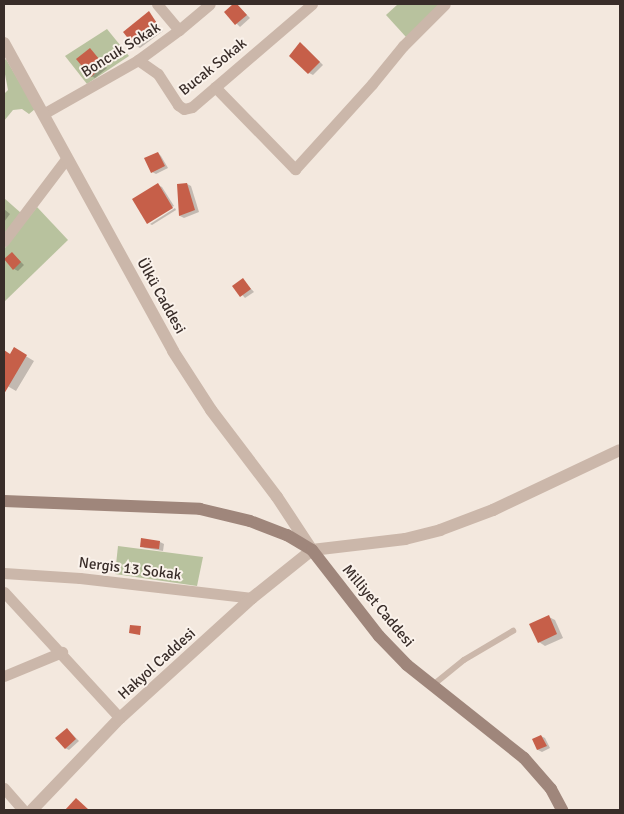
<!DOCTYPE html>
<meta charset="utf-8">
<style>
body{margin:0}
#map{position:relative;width:624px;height:814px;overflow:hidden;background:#f3e8de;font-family:Signika,sans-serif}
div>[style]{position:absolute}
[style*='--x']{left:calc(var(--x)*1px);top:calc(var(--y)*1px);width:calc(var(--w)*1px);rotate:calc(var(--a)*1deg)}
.green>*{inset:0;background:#b8c29e}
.shadow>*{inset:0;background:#0003}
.building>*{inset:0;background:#c65f49}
.service>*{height:5.5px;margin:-2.75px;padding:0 2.75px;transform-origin:2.75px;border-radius:2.75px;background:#cbb7aa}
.minor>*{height:11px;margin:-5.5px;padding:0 5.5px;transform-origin:5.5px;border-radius:5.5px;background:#cbb7aa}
.tertiary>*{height:12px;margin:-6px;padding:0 6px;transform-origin:6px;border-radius:6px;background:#cbb7aa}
.secondary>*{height:12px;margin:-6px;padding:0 6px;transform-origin:6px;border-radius:6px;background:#9f867b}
span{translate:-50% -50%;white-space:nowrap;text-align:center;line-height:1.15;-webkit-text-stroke:4px #faf2eb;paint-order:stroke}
.street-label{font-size:15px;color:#392d29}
.frame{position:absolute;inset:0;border:5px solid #392d29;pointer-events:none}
</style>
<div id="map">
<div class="green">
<i style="clip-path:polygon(398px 4px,441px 4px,406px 37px,386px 15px)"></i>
<i style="clip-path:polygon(107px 29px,129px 56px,87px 84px,65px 56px)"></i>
<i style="clip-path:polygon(6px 59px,35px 109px,29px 114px,22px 109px,13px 110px,4px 121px,4px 94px,8px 90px,4px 69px,4px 61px)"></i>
<i style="clip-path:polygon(4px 198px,21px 213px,4px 234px)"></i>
<i style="clip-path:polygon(37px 207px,68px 240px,4px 302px,4px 249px)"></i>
<i style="clip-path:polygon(118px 546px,203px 557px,197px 586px,115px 574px)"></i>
</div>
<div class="shadow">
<i style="clip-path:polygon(236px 4px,250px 18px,240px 27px,225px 12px)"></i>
<i style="clip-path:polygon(149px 13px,163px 31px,140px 48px,136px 46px)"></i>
<i style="clip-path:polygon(304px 46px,323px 65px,313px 75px,309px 73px)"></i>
<i style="clip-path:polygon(90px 50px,107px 68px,95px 78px,91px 76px)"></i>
<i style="clip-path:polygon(158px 153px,161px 156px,168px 168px,156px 174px,152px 172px)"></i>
<i style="clip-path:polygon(187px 184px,191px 186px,199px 212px,184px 218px,180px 216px,179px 185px)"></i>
<i style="clip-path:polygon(158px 185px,162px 187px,174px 206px,148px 221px)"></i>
<i style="clip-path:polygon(175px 208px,176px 210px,152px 225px,150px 224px)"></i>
<i style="clip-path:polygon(4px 209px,10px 214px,4px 222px)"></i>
<i style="clip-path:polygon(12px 253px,24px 265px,18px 271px,14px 269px)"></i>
<i style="clip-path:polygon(243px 280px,254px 292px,245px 298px,234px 286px)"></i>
<i style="clip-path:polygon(14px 349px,34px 361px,16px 391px,4px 384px,4px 352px,10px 356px)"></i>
<i style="clip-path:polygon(142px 539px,160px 542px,164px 544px,163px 551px,145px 548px,141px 546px)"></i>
<i style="clip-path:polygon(549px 617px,555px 620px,563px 638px,545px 646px,539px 642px)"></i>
<i style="clip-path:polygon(67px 729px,79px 741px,69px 750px,65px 748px)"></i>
<i style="clip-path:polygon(541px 736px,545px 738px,550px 748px,542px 752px,538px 750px,533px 740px)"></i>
</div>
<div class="building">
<i style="clip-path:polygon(233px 4px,237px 4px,247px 15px,235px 25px,224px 12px)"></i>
<i style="clip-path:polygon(149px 11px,160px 28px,135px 47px,123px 32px)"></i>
<i style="clip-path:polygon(300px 42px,320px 62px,308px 74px,289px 56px)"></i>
<i style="clip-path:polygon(90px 48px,104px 65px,91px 77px,76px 59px)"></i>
<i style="clip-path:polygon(158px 152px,165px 166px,151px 173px,144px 158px)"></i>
<i style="clip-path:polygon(158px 183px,173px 208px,147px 224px,132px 199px)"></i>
<i style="clip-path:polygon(187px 183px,195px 210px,179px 216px,177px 184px)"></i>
<i style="clip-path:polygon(12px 252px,21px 262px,13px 270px,4px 259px)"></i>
<i style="clip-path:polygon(243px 278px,251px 289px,240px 297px,232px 286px)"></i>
<i style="clip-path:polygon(14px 347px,27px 355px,4px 394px,4px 350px,10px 354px)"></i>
<i style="clip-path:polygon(141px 538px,160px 541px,159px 549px,140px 547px)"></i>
<i style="clip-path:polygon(549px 615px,557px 634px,538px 643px,529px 624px)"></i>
<i style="clip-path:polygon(130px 625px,141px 626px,140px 635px,129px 633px)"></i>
<i style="clip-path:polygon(67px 728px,76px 739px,65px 749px,55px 738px)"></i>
<i style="clip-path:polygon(541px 735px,547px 746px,537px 750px,532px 739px)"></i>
<i style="clip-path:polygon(76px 798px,89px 810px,65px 810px)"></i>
</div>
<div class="service">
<i style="--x:432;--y:686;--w:41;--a:-39.1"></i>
<i style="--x:464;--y:660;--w:57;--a:-30.6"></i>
</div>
<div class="minor">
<i style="--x:157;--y:4;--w:34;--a:50"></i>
<i style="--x:138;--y:60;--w:24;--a:35"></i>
<i style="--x:158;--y:74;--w:37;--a:57"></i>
<i style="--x:178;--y:105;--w:7;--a:34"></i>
<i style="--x:184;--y:109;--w:8;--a:-14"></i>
<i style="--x:192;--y:107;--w:158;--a:-40.6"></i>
<i style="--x:215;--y:87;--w:115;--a:45.7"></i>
<i style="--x:295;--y:169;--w:115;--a:-47.8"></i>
<i style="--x:372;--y:84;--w:49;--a:-50.8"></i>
<i style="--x:403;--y:46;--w:59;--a:-45"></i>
<i style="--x:43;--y:114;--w:109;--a:-29.6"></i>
<i style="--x:138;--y:60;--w:51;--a:-36.2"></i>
<i style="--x:179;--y:30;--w:40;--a:-40"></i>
<i style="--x:4;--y:241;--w:103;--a:-52.9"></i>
<i style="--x:4;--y:573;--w:76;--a:3.8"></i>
<i style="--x:80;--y:578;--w:173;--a:6.6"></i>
<i style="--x:4;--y:592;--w:171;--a:47.4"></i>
<i style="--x:4;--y:676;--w:63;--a:-22.5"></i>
<i style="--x:4;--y:788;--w:29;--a:49"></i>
</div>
<div class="tertiary">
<i style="--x:4;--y:43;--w:351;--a:61.2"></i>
<i style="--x:173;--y:351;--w:70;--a:57.2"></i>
<i style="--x:211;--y:410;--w:109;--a:52.8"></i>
<i style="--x:277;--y:497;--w:64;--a:56.6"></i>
<i style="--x:312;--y:550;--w:94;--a:-6.7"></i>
<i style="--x:405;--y:539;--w:36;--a:-14"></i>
<i style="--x:440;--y:530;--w:57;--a:-20.7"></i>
<i style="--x:493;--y:510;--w:140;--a:-25.3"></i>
<i style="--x:32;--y:810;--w:127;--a:-46.3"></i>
<i style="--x:120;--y:718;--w:178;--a:-42.3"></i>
<i style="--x:252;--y:598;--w:77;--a:-38.7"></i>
</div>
<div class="secondary">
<i style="--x:4;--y:501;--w:196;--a:2.3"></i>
<i style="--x:200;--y:509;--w:51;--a:13.5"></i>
<i style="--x:250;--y:521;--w:40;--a:21"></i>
<i style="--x:287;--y:535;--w:29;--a:31"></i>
<i style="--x:312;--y:550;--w:109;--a:52.1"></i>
<i style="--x:379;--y:636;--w:40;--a:46"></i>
<i style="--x:407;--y:665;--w:149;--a:38.5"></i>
<i style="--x:524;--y:758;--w:41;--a:48.9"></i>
<i style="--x:551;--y:789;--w:24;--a:62"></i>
</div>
<div class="street-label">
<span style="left:121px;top:50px;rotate:-32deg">Boncuk Sokak</span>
<span style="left:213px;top:67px;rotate:-39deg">Bucak Sokak</span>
<span style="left:161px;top:296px;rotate:61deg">Ülkü Caddesi</span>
<span style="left:130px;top:569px;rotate:7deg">Nergis 13 Sokak</span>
<span style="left:378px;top:606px;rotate:50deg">Milliyet Caddesi</span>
<span style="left:157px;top:664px;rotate:-42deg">Hakyol Caddesi</span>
</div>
<div class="frame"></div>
</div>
